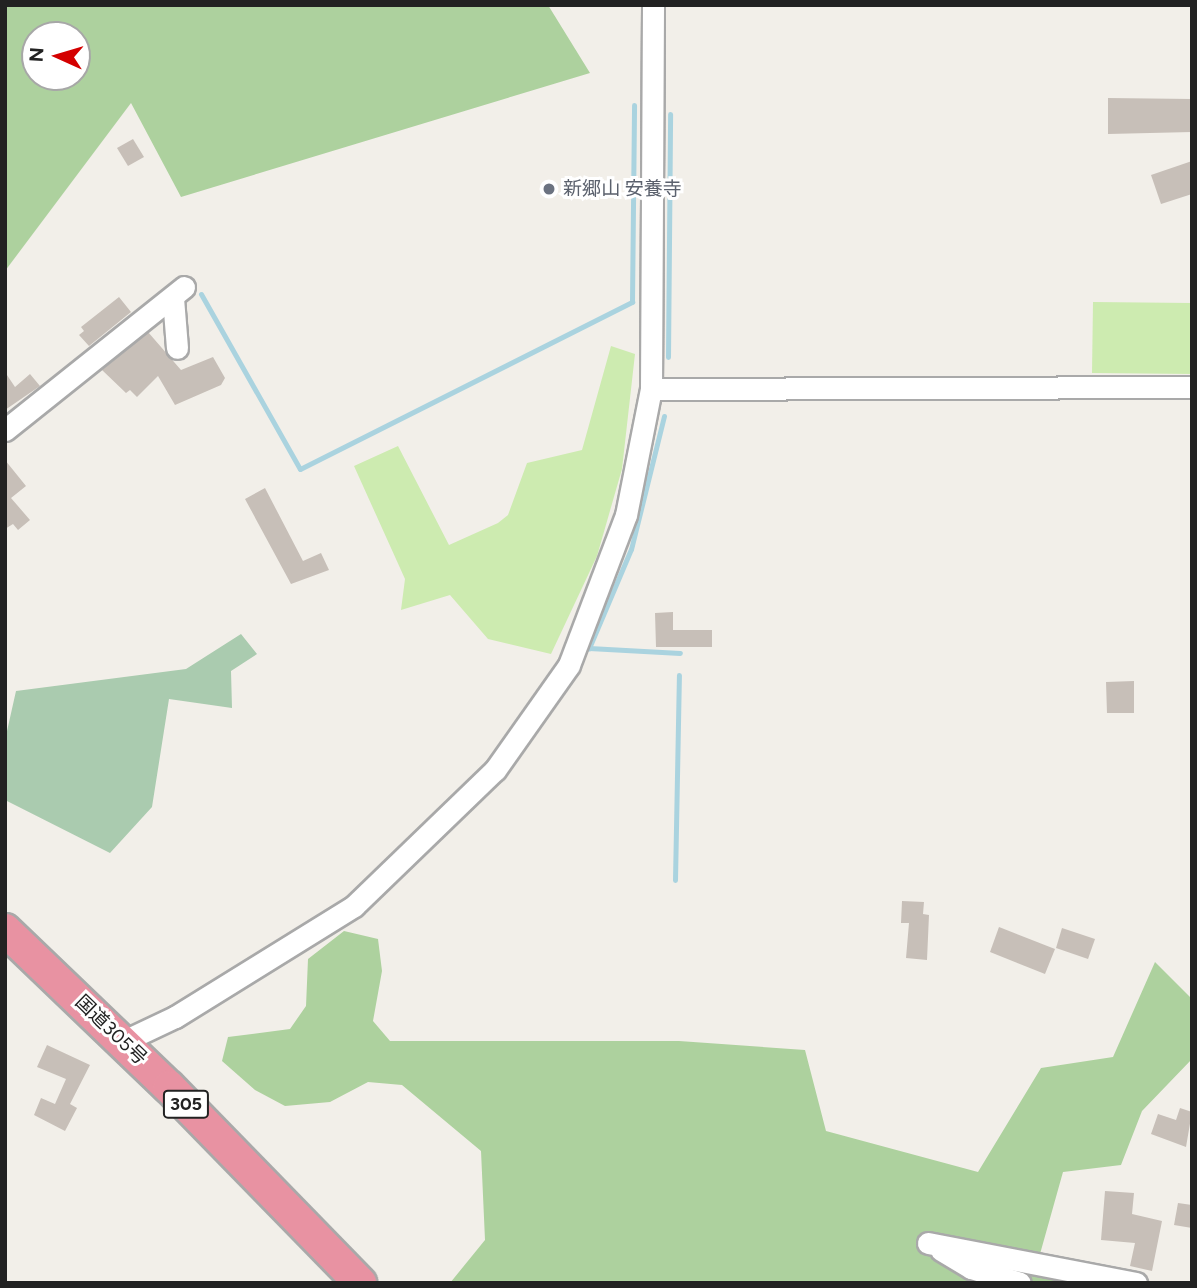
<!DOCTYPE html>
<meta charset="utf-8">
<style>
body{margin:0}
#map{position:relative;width:1197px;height:1288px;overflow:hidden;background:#f2efe9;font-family:Figtree,"Noto Sans JP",sans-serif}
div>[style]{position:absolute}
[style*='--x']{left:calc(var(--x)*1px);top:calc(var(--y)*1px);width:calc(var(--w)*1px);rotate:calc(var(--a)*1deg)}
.grass>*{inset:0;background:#cdebb0}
.forest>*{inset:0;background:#add19e}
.cemetery>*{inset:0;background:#aacbaf}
.stream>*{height:5px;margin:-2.5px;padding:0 2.5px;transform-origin:2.5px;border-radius:2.5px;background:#aad3df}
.building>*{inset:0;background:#c7bfb8}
.roads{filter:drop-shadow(2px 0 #a9a9a9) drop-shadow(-2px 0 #a9a9a9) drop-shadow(0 2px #a9a9a9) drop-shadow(0 -2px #a9a9a9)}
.minor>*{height:21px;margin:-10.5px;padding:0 10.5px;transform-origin:10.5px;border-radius:10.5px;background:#fff}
.highway>*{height:32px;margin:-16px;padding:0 16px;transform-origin:16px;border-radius:16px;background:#e892a2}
.dots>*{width:19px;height:19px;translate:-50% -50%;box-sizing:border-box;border:4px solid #fff;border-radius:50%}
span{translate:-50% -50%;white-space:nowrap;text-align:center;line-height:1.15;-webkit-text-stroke:6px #fff;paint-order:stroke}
.shield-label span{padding:2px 5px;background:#fff;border:2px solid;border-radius:5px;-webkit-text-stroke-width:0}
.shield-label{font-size:18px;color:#222;font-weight:700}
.worship-label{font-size:19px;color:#5b616d}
.left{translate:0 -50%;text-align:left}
.street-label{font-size:19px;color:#222}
.frame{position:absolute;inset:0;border:7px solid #222;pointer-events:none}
.north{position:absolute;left:21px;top:21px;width:70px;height:70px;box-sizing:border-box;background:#fff;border:2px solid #a7a7a7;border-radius:50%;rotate:274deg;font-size:19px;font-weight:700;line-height:28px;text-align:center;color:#222}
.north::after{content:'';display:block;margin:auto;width:24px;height:32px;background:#d40000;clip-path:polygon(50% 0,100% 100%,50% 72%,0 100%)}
</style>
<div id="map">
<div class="grass">
<i style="clip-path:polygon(1093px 302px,1192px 303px,1192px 374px,1092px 373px)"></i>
<i style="clip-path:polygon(611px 346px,635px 354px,622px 469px,597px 556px,551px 654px,488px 639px,450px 595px,401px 610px,405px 579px,354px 466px,398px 446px,449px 545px,498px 523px,508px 515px,527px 463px,582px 450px)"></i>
</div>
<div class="forest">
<i style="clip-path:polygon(evenodd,5px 5px,548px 5px,590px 73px,181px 197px,131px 103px,5px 271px,5px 5px,35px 35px,77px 35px,77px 77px,35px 77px,35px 35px)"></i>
<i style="clip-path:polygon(344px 931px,378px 939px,382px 971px,373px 1021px,390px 1041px,679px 1041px,805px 1050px,826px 1131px,978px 1172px,1041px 1068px,1113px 1057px,1155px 962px,1192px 999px,1192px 1059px,1142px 1111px,1121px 1165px,1063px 1172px,1040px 1254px,1058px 1283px,450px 1283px,485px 1240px,481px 1151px,402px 1085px,368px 1082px,330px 1102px,285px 1106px,255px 1090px,222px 1061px,228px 1037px,290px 1029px,306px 1006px,308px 959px)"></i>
</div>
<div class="cemetery">
<i style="clip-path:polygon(241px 634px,257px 654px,231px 671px,232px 708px,169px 699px,152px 807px,110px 853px,5px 800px,5px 740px,16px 691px,186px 669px)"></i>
</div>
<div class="stream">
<i style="--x:201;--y:294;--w:201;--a:60.5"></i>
<i style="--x:300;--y:469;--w:372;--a:-26.7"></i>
<i style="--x:632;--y:302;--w:197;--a:-89.4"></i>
<i style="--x:668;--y:357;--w:243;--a:-89.5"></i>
<i style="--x:664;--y:416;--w:137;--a:103.9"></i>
<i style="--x:631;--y:549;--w:108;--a:113"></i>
<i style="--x:589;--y:648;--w:91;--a:3.1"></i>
<i style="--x:675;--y:880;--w:205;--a:-88.9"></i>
</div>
<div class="building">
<i style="clip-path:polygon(1108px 98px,1192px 99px,1192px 132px,1108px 134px)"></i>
<i style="clip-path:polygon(133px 139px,144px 157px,128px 166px,117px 148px)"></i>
<i style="clip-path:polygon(1192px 161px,1192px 194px,1161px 204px,1151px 175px)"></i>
<i style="clip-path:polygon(119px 297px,131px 312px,89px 346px,79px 335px,84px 331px,81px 327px)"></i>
<i style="clip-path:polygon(148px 332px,181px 370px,213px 357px,225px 378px,221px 385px,175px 405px,158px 376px,137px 397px,130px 390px,126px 393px,102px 370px)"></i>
<i style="clip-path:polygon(5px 372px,15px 387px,30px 374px,40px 386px,5px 410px)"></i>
<i style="clip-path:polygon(5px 460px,26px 486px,11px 498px,30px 520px,18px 530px,13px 524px,5px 529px)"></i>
<i style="clip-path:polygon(265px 488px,303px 561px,321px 553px,329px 570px,291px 584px,245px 499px)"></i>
<i style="clip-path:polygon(673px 612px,673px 630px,712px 630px,712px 647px,656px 647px,655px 613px)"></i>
<i style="clip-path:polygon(1134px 681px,1134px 713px,1107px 713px,1106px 682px)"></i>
<i style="clip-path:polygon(902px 901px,924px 902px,923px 914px,929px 915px,927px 960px,906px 958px,909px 923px,901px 923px)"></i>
<i style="clip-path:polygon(999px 927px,1055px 949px,1045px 974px,990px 952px)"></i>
<i style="clip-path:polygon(1062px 928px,1095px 939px,1088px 959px,1056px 948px)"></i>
<i style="clip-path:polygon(47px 1045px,90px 1065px,70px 1104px,77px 1108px,65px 1131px,34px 1115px,41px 1098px,55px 1104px,66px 1079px,37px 1067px)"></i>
<i style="clip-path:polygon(1180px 1108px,1192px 1112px,1186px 1147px,1151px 1134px,1158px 1114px,1176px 1120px)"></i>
<i style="clip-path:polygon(1105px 1191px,1134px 1193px,1132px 1214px,1162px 1221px,1152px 1271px,1130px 1266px,1135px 1243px,1101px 1240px)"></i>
<i style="clip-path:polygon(1178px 1203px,1192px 1205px,1192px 1228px,1174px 1225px)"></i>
</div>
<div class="roads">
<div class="minor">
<i style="--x:173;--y:298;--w:50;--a:85.4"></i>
<i style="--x:651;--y:389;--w:541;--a:-0.21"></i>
<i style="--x:5;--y:430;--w:229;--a:-38.6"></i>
<i style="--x:122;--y:1042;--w:59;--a:-25.3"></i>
<i style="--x:175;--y:1017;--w:211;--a:-31.8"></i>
<i style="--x:354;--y:906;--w:196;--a:-44"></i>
<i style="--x:495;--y:770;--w:128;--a:-54.8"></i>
<i style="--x:569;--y:665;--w:160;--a:-69.2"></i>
<i style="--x:626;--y:515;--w:128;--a:-78.8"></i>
<i style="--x:651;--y:389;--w:384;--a:-89.7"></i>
<i style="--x:928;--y:1243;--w:212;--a:10.9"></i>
<i style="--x:941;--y:1250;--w:35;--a:31"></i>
<i style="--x:971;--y:1268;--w:51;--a:17"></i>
</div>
<div class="highway">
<i style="--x:5;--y:930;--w:227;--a:43.8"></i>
<i style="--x:169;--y:1087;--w:274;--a:45.7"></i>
</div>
</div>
<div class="dots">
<i style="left:549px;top:189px;background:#6b7280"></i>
</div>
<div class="shield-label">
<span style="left:186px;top:1104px">305</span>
</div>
<div class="worship-label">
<span class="left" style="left:563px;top:189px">新郷山 安養寺</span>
</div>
<div class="street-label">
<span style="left:111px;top:1030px;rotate:44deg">国道305号</span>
</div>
<div class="frame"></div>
<div class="north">N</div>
</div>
